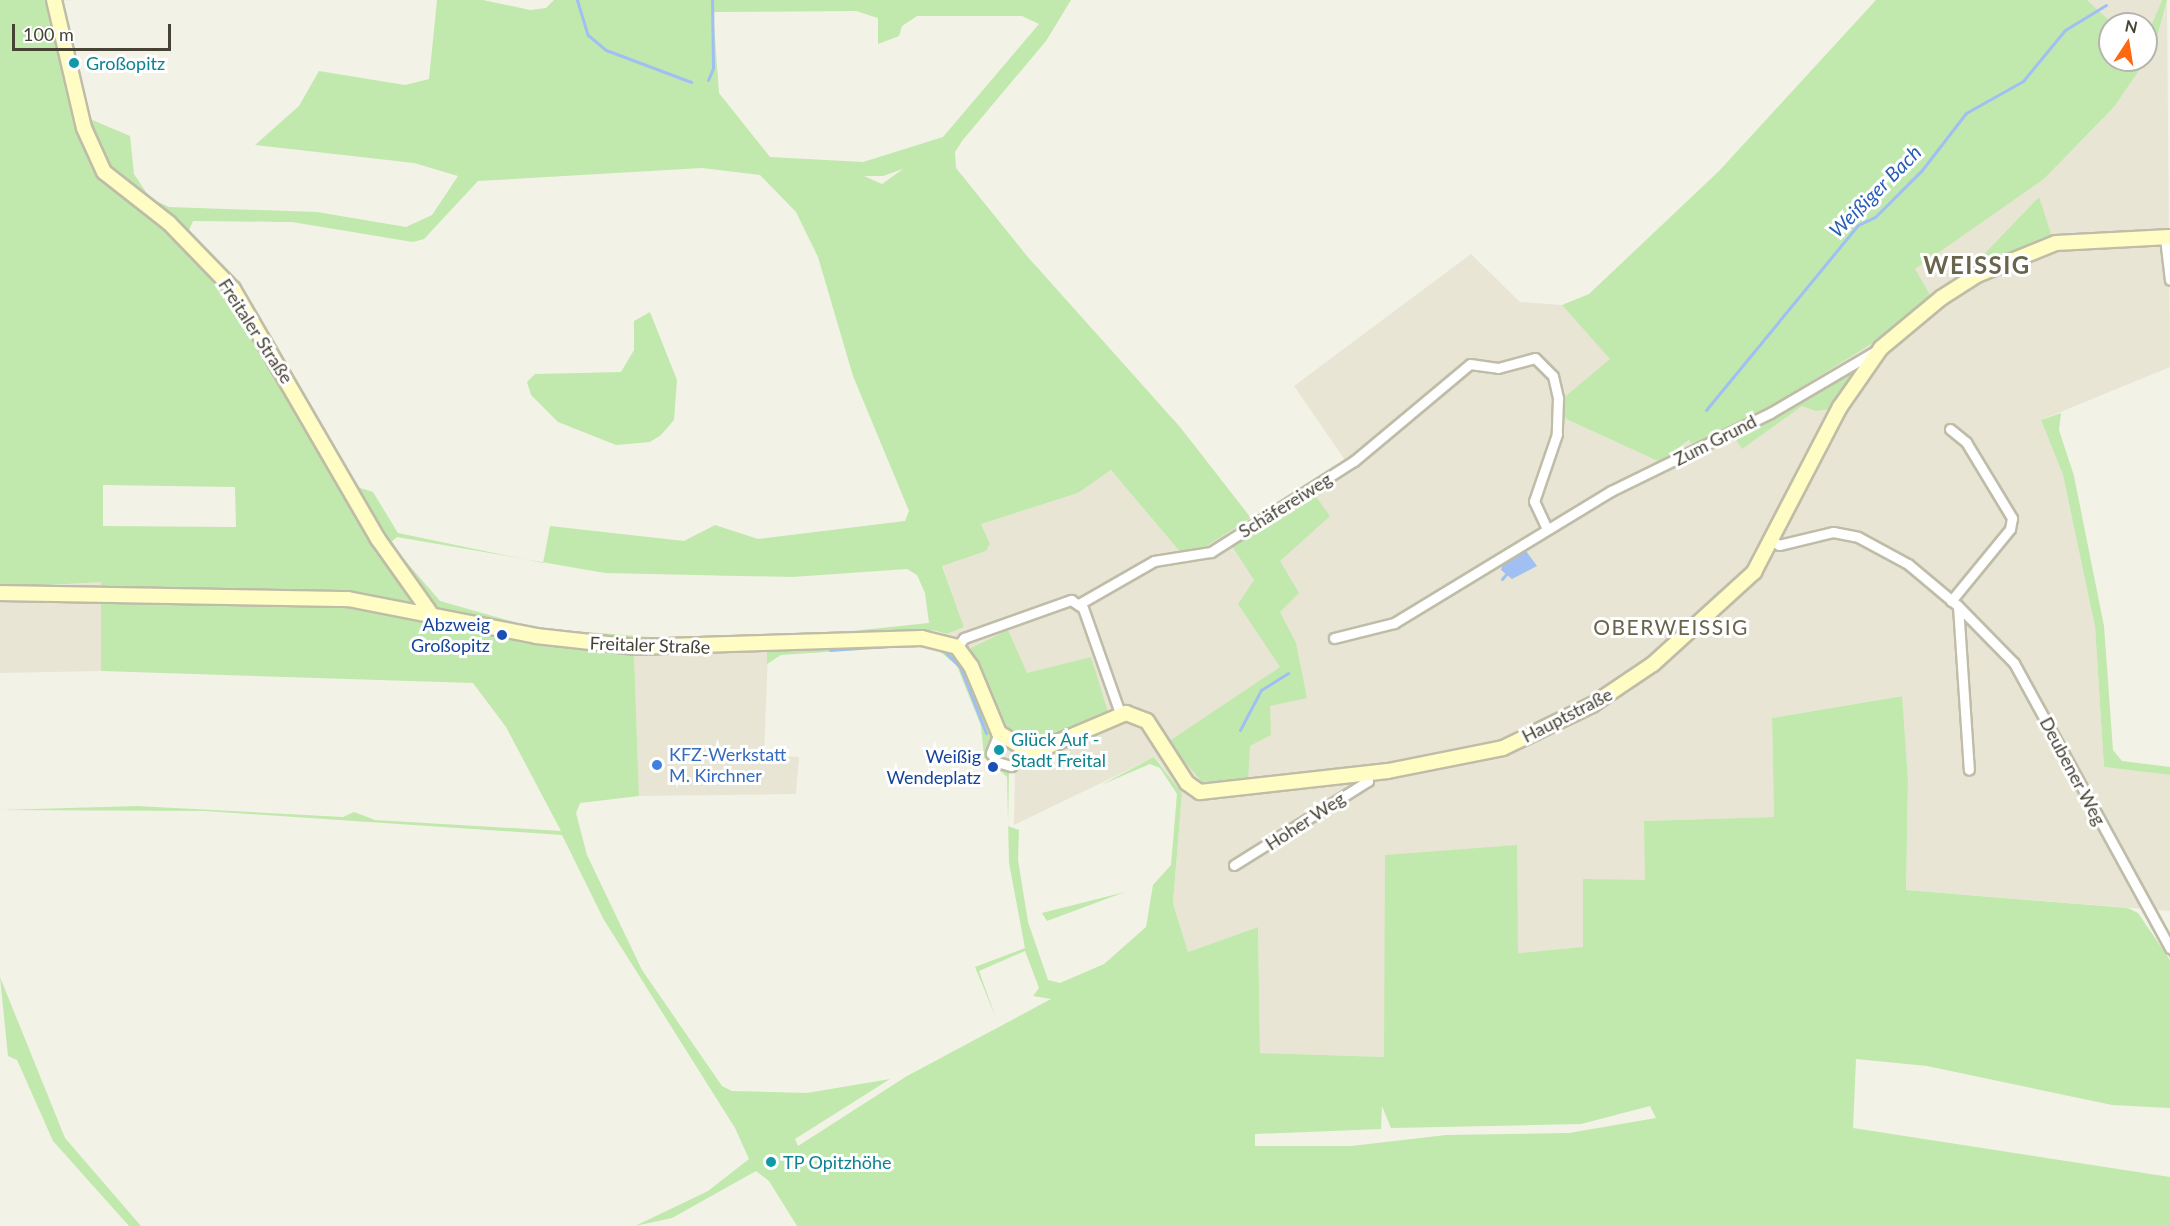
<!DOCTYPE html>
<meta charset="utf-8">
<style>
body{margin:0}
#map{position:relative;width:2170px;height:1226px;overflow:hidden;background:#f3f2e6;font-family:Lato,sans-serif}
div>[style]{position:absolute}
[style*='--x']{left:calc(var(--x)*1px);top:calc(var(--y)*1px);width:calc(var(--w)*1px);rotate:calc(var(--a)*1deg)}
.residential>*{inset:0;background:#e8e5d4}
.green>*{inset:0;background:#c1e9ad}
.water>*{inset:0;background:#a0bff2}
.stream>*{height:3px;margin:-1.5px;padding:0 1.5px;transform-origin:1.5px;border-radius:1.5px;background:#a0bff2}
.roads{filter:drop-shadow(2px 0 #bfbca8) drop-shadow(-2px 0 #bfbca8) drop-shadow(0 2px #bfbca8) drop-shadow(0 -2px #bfbca8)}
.street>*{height:9px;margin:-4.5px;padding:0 4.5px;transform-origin:4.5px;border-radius:4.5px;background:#fff}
.secondary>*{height:14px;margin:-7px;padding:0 7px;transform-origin:7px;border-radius:7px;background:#fffdc4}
.dots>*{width:16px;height:16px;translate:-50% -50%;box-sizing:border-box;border:3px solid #fff;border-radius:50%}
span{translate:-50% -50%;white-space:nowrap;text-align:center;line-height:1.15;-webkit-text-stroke:6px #fff;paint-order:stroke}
.culture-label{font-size:18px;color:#0d838f}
.left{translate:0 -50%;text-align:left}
.street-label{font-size:18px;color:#464335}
.transit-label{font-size:18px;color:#164399}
.right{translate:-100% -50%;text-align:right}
.shop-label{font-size:18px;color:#366cbe}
.water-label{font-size:20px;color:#2b5eb5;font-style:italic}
.quarter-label{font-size:21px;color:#69644c;letter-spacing:1.5px}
.district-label{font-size:24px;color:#69644c;font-weight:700;letter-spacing:1.5px}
.north{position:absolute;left:2098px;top:12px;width:60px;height:60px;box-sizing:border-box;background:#fff;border:2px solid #b5b4ae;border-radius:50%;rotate:12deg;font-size:16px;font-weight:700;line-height:24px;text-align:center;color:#464335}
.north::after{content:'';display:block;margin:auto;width:21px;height:27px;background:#ff6711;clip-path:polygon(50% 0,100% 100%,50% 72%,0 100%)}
.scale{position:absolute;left:12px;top:24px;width:159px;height:27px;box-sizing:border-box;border:3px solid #464335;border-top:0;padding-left:8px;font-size:18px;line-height:21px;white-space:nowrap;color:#464335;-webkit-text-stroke:4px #fff;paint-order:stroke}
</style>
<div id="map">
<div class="residential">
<i style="clip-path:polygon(2087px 0,2162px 0,2146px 38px,2146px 24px,2113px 24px)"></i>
<i style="clip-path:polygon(2167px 0,2170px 367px,2041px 420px,2063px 475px,2095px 627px,2104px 767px,2170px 775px,2170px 911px,1906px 890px,1908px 780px,1901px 696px,1772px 718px,1774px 817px,1645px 821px,1645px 880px,1583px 880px,1584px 947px,1518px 953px,1384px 1057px,1260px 1053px,1258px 927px,1188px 952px,1173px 903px,1182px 793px,1155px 757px,1014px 825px,1015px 773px,999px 770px,985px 756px,988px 736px,947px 634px,964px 627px,942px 565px,986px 551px,990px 544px,981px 524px,1078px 493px,1111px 470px,1181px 553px,1200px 550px,1345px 460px,1294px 386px,1471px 254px,1520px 302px,1562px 305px,1611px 359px,1561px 400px,1566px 419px,1660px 462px,1690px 440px,1694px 447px,1879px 339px,1932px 298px,1914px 269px,2044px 179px,2114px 107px,2154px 49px)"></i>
<i style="clip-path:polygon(101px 582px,101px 671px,0 673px,0 588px)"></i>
<i style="clip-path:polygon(768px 651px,764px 755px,799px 757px,796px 794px,639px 796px,634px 653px)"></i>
</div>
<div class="green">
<i style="clip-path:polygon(evenodd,0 0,63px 0,90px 119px,130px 136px,134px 174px,150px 198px,169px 207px,317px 212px,406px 227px,432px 215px,458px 176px,414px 163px,255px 145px,299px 106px,319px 71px,405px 85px,429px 79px,437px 0,483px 0,530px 10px,546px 8px,554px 0,1071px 0,1046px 41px,962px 141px,955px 152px,956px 168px,1027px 256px,1180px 427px,1251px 518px,1200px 550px,1181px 553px,1111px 470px,1078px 493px,981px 524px,990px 544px,986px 551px,942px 566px,964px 627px,947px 634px,932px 630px,928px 642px,949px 649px,964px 664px,992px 729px,985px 756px,1009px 772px,1008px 826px,1019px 830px,1018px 860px,1028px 922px,1048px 980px,1060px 983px,1104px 964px,1146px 927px,1153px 885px,1171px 865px,1177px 794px,1160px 768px,1150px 764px,1101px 785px,1154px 757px,1182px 793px,1173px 903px,1188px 952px,1258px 927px,1260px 1053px,1384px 1057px,1385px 855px,1517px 845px,1518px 953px,1583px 947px,1583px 879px,1645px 880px,1644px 821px,1774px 817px,1772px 718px,1902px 696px,1908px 780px,1906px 890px,2128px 908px,2138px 913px,2170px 960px,2170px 1108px,2112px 1105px,1927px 1066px,1856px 1059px,1853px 1128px,2170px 1177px,2170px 1226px,797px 1226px,769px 1181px,756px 1171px,672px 1218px,635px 1226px,708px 1191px,749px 1159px,735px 1128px,604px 920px,562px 835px,205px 811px,0 810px,137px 806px,343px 817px,354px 812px,375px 820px,561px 831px,506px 727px,473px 683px,101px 671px,101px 582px,0 588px,0 0,856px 11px,878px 18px,878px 44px,899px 36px,902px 26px,917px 16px,1022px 16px,1039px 24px,943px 137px,863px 162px,770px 157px,719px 93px,713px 12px,856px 11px,0 0,702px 168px,760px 175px,796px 212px,818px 257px,853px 376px,909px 511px,905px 521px,758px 539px,715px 525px,684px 541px,550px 526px,543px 563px,398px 533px,373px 492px,354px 486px,241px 290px,189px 230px,193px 221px,292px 222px,413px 242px,424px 239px,478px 181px,702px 168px,0 0,903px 169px,882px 184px,864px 176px,883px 176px,903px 169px,0 0,103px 485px,235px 487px,236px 527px,103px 526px,103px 485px,0 0,397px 537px,605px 573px,792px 577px,907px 569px,917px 575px,925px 593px,929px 623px,804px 636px,689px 640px,535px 628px,440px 601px,390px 543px,397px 537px,0 0,913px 646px,937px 649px,957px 666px,981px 726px,984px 757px,1007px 777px,1009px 863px,1025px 948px,975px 967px,996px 1018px,979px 971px,1025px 951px,1039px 988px,1033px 996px,1051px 999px,907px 1076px,798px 1146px,795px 1139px,890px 1079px,807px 1093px,732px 1091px,722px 1086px,642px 970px,587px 855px,576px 813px,580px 803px,639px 796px,634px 653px,767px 651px,767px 664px,781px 655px,913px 646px,0 0,1382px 1106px,1391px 1128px,1581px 1124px,1650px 1106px,1656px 1118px,1569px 1133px,1446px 1135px,1351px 1146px,1255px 1146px,1255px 1134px,1381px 1129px,1382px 1106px)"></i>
<i style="clip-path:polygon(1876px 0,2087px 0,2113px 24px,2110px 60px,2146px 60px,2146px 38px,2162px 0,2167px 0,2154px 49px,2114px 107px,2044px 179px,1915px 269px,1932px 298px,1879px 339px,1760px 413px,1694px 447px,1689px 440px,1660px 462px,1566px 419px,1561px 400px,1610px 359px,1562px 305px,1589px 294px,1719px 171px)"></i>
<i style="clip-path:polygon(2039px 197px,2052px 237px,1969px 274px,1967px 272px)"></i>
<i style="clip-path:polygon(650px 312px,677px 380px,674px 420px,661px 435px,650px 442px,616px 445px,558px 422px,531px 395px,527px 382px,535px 374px,621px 372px,634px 350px,634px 321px)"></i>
<i style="clip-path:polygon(1867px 358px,1832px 409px,1816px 411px,1802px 406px,1742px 449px,1735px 438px)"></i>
<i style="clip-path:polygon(2061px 413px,2059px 430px,2074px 476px,2104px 626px,2113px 750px,2122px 761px,2170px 767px,2170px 775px,2104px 767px,2095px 627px,2063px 475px,2041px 420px)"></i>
<i style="clip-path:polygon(1315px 495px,1330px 516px,1280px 561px,1299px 593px,1280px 612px,1296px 643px,1307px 698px,1270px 706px,1271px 735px,1250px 746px,1248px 780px,1202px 782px,1168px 742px,1280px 667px,1238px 604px,1254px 580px,1232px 546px)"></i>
<i style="clip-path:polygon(1008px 630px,1027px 673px,1091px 657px,1108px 712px,1048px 740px,1027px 739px,1010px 730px,994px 712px,971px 648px)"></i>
<i style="clip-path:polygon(1125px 892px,1047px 921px,1042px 913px)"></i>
<i style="clip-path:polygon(0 977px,65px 1138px,141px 1226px,129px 1226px,53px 1141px,17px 1060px,8px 1056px)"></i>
</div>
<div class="water">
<i style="clip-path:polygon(1526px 551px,1537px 566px,1512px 579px,1501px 570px,1503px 564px)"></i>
</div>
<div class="stream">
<i style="--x:577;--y:0;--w:37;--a:73"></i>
<i style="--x:588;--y:35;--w:23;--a:40"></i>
<i style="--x:606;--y:50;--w:91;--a:20.6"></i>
<i style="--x:708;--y:80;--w:13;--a:-67"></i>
<i style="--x:713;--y:68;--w:68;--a:-90.8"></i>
<i style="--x:1706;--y:410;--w:239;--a:-50.6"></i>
<i style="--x:1858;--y:225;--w:19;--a:-25"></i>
<i style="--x:1875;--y:217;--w:66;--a:-45"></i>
<i style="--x:1922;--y:170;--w:72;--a:-52.3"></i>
<i style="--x:1966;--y:113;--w:65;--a:-29.3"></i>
<i style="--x:2023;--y:81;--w:66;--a:-50.5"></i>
<i style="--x:2065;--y:30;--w:48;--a:-31.4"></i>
<i style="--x:1502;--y:579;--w:8;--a:-50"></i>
<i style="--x:942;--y:649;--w:25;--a:45"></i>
<i style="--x:960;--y:667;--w:71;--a:68.5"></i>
<i style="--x:830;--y:650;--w:58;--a:-3.9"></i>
<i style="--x:1240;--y:730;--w:45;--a:-62.3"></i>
<i style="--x:1261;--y:690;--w:32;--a:-32"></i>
<i style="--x:2151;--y:925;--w:36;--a:58"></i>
</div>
<div class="roads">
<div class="street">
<i style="--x:2165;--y:238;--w:42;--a:83.2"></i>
<i style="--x:1950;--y:429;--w:21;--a:39"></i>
<i style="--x:1966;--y:442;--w:89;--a:58.8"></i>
<i style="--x:2012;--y:518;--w:11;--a:100"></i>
<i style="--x:2010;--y:529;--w:93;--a:129.3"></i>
<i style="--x:1773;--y:541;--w:7;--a:34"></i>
<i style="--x:1779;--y:545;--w:56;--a:-13.5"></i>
<i style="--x:1833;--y:532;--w:25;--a:11"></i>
<i style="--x:1858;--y:537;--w:57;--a:28.4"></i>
<i style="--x:1908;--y:564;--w:65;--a:40"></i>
<i style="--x:1958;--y:606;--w:80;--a:45.5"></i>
<i style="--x:2014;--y:663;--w:325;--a:61.3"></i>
<i style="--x:1079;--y:604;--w:86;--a:-29.8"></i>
<i style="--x:1154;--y:561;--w:58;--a:-9"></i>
<i style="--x:1211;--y:552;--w:169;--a:-32.5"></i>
<i style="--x:1354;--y:461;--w:151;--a:-39.9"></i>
<i style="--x:1470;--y:364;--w:28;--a:8"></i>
<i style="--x:1498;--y:368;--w:38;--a:-15"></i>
<i style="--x:1535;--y:358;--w:25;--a:45"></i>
<i style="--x:1553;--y:376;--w:23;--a:77"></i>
<i style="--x:1558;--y:398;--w:36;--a:92"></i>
<i style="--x:1557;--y:434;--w:71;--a:108.9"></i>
<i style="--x:1534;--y:501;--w:31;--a:65"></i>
<i style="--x:1958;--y:606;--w:164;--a:86.2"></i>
<i style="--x:1334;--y:638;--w:62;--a:-14"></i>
<i style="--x:1394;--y:623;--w:254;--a:-31.3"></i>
<i style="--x:1611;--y:491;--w:177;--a:-26.1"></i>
<i style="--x:1770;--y:413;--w:129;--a:-30.4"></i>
<i style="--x:957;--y:647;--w:11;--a:-52"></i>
<i style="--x:964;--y:638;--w:114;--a:-19.6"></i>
<i style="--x:1071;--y:600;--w:14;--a:34"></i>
<i style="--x:1083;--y:608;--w:111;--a:70.6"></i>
<i style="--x:999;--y:733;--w:22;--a:112"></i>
<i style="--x:991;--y:753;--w:11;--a:56"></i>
<i style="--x:997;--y:762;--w:15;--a:16"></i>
<i style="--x:1011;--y:766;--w:23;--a:-49"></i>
<i style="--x:1234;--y:865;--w:158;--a:-32.1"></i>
<i style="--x:1368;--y:781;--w:9;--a:-117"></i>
</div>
<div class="secondary">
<i style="--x:54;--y:0;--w:131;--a:76.8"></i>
<i style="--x:84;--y:128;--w:48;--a:65.6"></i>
<i style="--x:104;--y:172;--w:83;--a:38.1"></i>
<i style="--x:169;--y:223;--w:92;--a:45.9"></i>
<i style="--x:233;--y:289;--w:289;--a:59.9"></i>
<i style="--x:378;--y:539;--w:88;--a:54.7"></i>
<i style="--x:0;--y:593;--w:348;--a:1"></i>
<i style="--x:348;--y:599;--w:192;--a:11.1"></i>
<i style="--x:536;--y:636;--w:100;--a:6.3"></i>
<i style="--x:635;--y:647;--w:287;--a:-1.8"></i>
<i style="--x:922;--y:638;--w:36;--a:14"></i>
<i style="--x:957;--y:647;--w:24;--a:54"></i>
<i style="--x:971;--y:666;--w:73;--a:67.3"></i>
<i style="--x:999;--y:733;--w:31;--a:31"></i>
<i style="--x:1026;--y:749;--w:13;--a:4"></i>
<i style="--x:1039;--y:750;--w:95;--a:-23"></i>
<i style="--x:1126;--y:713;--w:22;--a:21"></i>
<i style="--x:1147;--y:721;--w:74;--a:57.2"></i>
<i style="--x:1187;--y:783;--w:16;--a:35"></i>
<i style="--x:1200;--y:792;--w:189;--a:-6.4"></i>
<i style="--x:1388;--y:771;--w:117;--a:-11.3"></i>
<i style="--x:1503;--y:748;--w:99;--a:-25.8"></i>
<i style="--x:1592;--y:705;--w:73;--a:-33.9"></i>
<i style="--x:1653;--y:664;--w:137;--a:-42.3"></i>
<i style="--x:1754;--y:572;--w:186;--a:-62.5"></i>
<i style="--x:1840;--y:407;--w:72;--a:-55.2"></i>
<i style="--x:1881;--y:348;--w:78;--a:-39.8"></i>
<i style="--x:1941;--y:298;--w:43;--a:-32.6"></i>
<i style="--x:1977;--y:275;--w:85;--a:-22.1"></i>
<i style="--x:2056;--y:243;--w:114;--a:-3"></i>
</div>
</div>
<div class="dots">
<i style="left:74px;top:63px;background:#0f9aa8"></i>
<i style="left:502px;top:635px;background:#1a4fb4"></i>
<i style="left:999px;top:750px;background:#0f9aa8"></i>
<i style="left:657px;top:765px;background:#3f7fe0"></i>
<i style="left:993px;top:767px;background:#1a4fb4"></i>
<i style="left:771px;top:1162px;background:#0f9aa8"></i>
</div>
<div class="culture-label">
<span class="left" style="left:86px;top:63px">Großopitz</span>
<span class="left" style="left:1011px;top:750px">Glück Auf -<br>Stadt Freital</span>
<span class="left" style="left:783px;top:1162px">TP Opitzhöhe</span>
</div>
<div class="street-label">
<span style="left:256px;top:331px;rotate:57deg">Freitaler Straße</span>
<span style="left:1715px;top:440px;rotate:-27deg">Zum Grund</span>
<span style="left:1285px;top:505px;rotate:-32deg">Schäfereiweg</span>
<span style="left:650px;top:645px;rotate:2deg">Freitaler Straße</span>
<span style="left:1567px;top:715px;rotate:-27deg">Hauptstraße</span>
<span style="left:2073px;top:771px;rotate:62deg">Deubener Weg</span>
<span style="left:1305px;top:821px;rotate:-33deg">Hoher Weg</span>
</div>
<div class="transit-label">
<span class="right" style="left:490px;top:635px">Abzweig<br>Großopitz</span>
<span class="right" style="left:981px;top:767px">Weißig<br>Wendeplatz</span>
</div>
<div class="shop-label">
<span class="left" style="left:669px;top:765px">KFZ-Werkstatt<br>M. Kirchner</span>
</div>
<div class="water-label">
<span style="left:1875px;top:191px;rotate:-45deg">Weißiger Bach</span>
</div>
<div class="quarter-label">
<span style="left:1671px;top:627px">OBERWEISSIG</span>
</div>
<div class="district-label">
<span style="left:1977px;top:265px">WEISSIG</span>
</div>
<div class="north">N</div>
<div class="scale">100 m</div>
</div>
